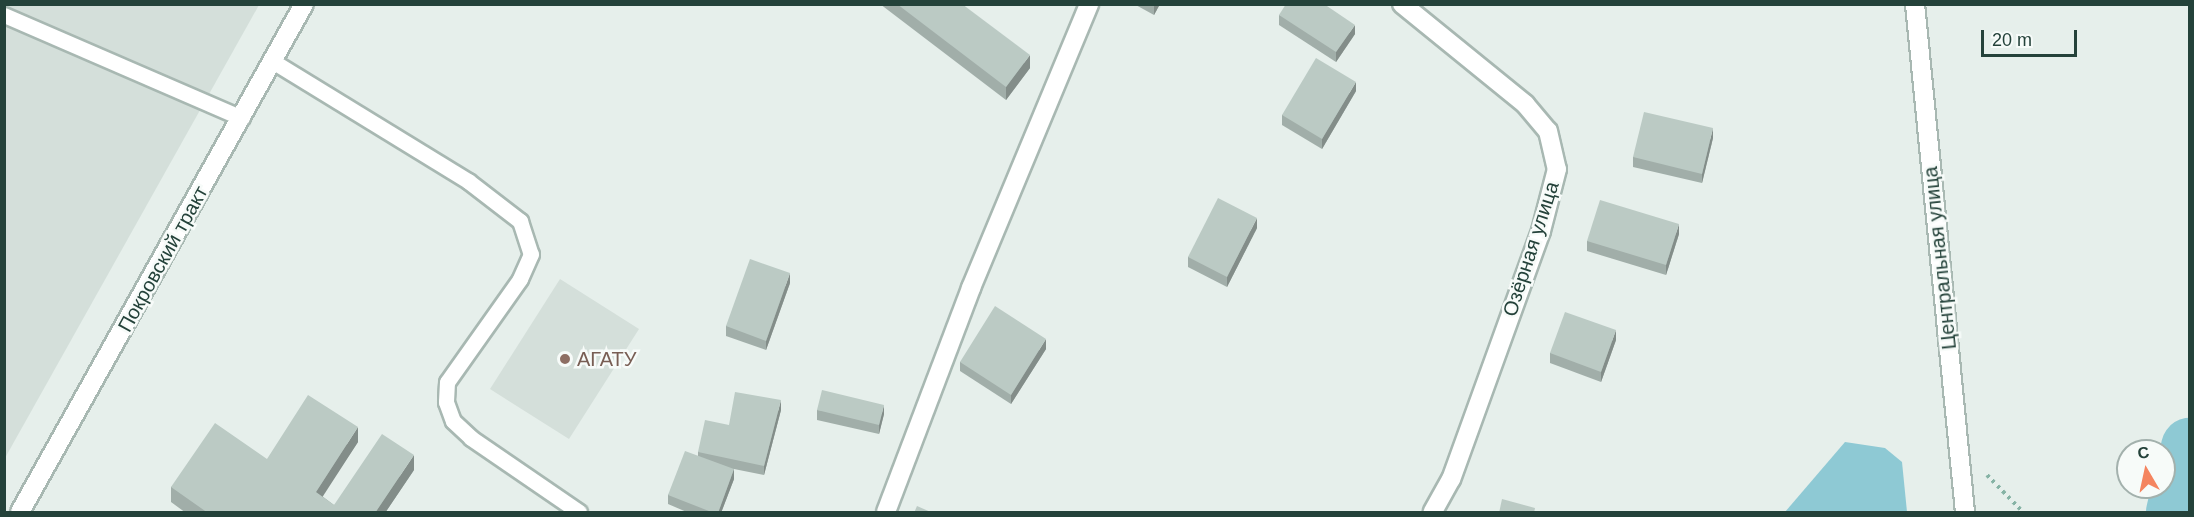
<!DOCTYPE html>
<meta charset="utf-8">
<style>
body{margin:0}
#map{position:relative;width:2194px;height:517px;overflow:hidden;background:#e6efeb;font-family:Arial,sans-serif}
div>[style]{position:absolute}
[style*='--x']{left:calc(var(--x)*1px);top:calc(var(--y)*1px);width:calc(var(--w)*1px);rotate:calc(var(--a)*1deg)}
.built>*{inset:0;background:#d4dfda}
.green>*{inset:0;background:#bfe0c8}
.water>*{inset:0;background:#8ec9d4}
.river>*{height:58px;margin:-29px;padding:0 29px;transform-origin:29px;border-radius:29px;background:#8ec9d4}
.path>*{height:4px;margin-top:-2px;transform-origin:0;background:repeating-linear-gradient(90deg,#86b3a5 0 3px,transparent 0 7.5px)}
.roads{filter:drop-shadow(2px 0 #a8b8b2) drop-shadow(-2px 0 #a8b8b2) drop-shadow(0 2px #a8b8b2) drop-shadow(0 -2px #a8b8b2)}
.service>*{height:15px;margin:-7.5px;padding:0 7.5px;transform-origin:7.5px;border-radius:7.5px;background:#fff}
.minor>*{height:18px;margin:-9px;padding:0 9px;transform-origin:9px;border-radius:9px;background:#fff}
.tertiary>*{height:18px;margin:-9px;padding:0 9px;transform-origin:9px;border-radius:9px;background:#fff}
.secondary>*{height:18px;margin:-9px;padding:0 9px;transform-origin:9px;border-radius:9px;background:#fff}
.wall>*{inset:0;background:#a1aea9}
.shaded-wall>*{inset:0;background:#838d89}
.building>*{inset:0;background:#bbcac4}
.dots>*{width:16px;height:16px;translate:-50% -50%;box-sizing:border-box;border:3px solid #f7fbf9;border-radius:50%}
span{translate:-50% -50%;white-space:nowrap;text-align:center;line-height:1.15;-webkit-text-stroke:5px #f7fbf9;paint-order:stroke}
.street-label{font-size:20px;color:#24423a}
.education-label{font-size:20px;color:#785e54}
.left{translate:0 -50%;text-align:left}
.frame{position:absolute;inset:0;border:6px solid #24423a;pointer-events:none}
.north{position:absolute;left:2116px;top:439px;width:60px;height:60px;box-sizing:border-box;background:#f7fbf9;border:2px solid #a3b1ad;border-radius:50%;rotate:351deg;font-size:16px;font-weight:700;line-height:24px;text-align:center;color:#24423a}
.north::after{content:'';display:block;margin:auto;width:21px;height:27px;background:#f4845f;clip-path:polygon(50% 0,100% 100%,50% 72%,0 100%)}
.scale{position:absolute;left:1981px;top:30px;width:96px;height:27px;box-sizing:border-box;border:3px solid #24423a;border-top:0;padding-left:8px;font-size:18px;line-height:21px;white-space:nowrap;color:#24423a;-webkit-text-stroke:4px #f7fbf9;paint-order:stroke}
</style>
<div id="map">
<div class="built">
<i style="clip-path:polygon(5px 5px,259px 5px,5px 458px)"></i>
<i style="clip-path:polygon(560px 279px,639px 329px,569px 439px,490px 389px)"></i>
</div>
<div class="green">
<i style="clip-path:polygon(2189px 490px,2189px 512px,2146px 512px)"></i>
</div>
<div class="water">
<i style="clip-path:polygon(1845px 442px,1885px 448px,1902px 462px,1907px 512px,1785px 512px)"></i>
</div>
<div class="river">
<i style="--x:2175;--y:512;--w:67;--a:-77"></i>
</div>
<div class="path">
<i style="--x:1987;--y:475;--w:52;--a:45.8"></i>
</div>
<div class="roads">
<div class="service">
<i style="--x:4;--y:15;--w:259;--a:23.4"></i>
<i style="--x:274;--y:62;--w:228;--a:31.5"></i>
<i style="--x:468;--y:181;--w:66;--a:37.6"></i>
<i style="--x:520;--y:221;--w:35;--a:72"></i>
<i style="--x:531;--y:254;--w:27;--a:114"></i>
<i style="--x:520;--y:279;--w:126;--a:125.3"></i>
<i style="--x:447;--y:382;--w:20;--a:93"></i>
<i style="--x:446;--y:402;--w:20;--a:70"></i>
<i style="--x:453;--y:421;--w:25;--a:43"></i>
<i style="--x:471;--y:438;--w:131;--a:34.4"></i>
</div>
<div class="minor">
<i style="--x:1402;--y:4;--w:159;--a:39.1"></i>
<i style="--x:1525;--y:104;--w:35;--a:50"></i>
<i style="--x:1548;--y:131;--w:39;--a:77"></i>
<i style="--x:1557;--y:169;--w:64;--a:104.5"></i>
<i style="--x:1541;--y:231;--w:264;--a:109.9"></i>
<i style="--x:1451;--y:479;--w:38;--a:119"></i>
<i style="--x:886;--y:512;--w:240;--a:-69.2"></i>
<i style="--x:971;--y:288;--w:308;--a:-67.4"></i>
</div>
<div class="tertiary">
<i style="--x:1915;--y:4;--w:510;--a:84.38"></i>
</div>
<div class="secondary">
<i style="--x:20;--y:512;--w:582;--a:-60.79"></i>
</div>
</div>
<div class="wall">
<i style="clip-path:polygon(880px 4px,962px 4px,1030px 68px,1006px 100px)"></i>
<i style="clip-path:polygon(1134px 4px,1160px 4px,1154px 15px)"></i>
<i style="clip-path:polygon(1279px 15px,1355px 34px,1336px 62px,1279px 25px)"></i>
<i style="clip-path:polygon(1356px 91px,1322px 149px,1282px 125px,1282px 115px)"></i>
<i style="clip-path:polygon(1713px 138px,1702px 183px,1633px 167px,1633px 157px)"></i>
<i style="clip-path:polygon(1257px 228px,1227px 287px,1188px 267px,1188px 257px)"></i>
<i style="clip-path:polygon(1679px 234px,1666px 275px,1587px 251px,1587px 241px)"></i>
<i style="clip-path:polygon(790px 283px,766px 350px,726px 336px,726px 326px)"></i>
<i style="clip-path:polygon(1616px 340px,1601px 382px,1550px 363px,1550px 353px)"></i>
<i style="clip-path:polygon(1046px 349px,1011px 404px,960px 371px,960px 362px)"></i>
<i style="clip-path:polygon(781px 410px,764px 475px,734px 469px,734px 479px,721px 513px,689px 513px,668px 504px,668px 495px,698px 456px,698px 452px,729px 425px)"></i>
<i style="clip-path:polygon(817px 410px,884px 414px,879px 434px,817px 420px)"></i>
<i style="clip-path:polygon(358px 442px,322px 496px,334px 505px,414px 470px,385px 513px,186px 513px,171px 502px,171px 487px,267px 459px)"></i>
</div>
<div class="shaded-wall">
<i style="clip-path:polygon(1154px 4px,1160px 4px,1154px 15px)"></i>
<i style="clip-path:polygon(1355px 25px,1355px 34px,1336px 62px,1336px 52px)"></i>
<i style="clip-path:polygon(1030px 55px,1030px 68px,1006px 100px,1006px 87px)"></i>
<i style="clip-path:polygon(1356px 82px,1356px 91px,1322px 149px,1322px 139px)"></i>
<i style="clip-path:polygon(1713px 128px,1713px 138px,1702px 183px,1702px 174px)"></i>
<i style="clip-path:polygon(1257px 218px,1257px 228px,1227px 287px,1227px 277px)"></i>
<i style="clip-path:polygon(1679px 224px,1679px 234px,1666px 275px,1666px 265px)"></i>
<i style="clip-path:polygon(790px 273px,790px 283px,766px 350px,766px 341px)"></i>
<i style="clip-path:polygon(1616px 330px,1616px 340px,1601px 382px,1601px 372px)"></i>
<i style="clip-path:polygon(1046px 339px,1046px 349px,1011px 404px,1011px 395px)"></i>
<i style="clip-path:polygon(781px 400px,781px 410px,764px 475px,764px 466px)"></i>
<i style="clip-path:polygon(884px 405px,884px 414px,879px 434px,879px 425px)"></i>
<i style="clip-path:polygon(358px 427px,358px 442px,316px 507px,316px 492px)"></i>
<i style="clip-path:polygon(414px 455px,414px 470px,385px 513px,375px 513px)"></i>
<i style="clip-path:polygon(734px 469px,734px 479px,721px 513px,718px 513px)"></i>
</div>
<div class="building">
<i style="clip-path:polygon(897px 4px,962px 4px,1030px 55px,1006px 87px)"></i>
<i style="clip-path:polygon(1286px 4px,1324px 4px,1355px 25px,1336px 52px,1279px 15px)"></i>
<i style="clip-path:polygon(1316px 58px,1356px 82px,1322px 139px,1282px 115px)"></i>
<i style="clip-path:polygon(1644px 112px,1713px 128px,1702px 174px,1633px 157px)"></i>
<i style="clip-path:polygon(1218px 198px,1257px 218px,1227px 277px,1188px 257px)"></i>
<i style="clip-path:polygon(1600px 200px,1679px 224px,1666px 265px,1587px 241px)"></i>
<i style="clip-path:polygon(750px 259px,790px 273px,766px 341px,726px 326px)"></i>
<i style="clip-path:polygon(995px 306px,1046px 339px,1011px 395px,960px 362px)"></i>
<i style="clip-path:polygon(1565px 312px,1616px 330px,1601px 372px,1550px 353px)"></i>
<i style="clip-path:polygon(822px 390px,884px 405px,879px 425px,817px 410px)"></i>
<i style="clip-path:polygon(735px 392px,781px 400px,764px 466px,698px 452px,705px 420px,729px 425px)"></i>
<i style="clip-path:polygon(308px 395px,358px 427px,316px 492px,334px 505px,382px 434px,414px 455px,375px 513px,208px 513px,171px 487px,215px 423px,267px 459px)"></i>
<i style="clip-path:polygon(685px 451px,734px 469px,718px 513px,714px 513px,668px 495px)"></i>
<i style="clip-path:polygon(1502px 499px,1535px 508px,1534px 513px,1499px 513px)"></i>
<i style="clip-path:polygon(917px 506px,933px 513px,914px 513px)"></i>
</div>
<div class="dots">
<i style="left:565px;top:359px;background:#8d6e63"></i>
</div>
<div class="street-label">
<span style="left:1531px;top:249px;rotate:-72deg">Озёрная улица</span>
<span style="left:1940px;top:258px;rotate:-96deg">Центральная улица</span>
<span style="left:163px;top:259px;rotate:-61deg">Покровский тракт</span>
</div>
<div class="education-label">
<span class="left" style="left:577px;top:359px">АГАТУ</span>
</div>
<div class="frame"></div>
<div class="north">С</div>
<div class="scale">20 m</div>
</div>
